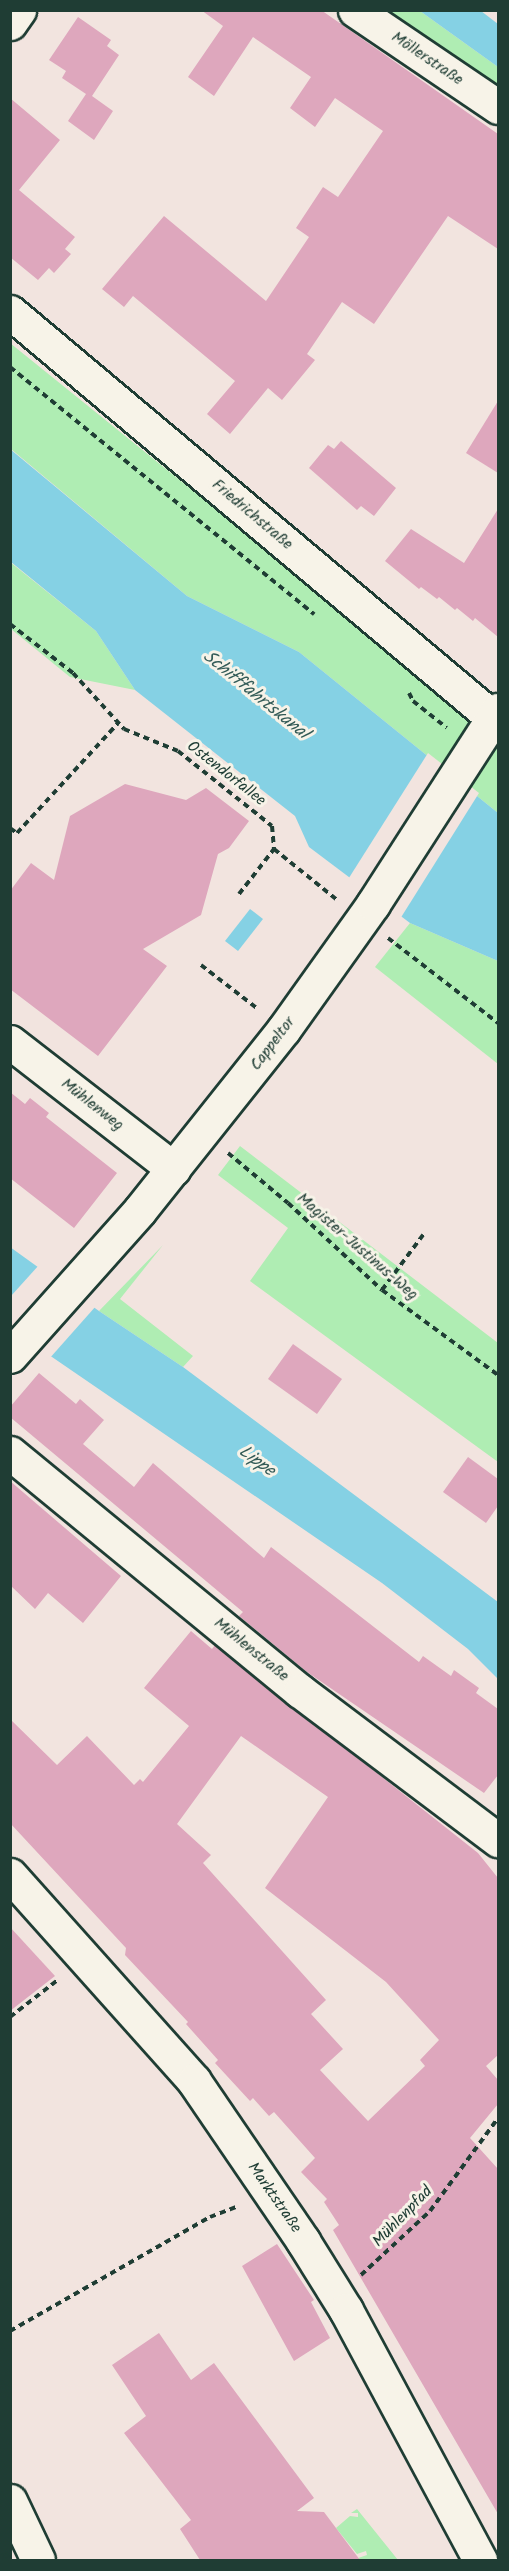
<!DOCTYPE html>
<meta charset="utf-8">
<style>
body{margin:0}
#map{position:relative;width:509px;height:2571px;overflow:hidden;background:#f2e4df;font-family:Kalam,sans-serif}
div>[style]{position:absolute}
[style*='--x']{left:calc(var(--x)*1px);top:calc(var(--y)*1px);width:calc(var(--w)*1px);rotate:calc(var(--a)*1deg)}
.green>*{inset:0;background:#afedb3}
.water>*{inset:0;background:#85d1e4}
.pier>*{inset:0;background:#f2e4df}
.building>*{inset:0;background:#dea7bd}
.path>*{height:4px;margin-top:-2px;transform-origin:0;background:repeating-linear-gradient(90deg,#1f3d34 0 6px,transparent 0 10.5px)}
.roads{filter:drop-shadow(2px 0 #1f3d34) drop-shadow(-2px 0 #1f3d34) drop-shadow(0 2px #1f3d34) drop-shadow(0 -2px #1f3d34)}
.minor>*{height:33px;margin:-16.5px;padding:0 16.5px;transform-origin:16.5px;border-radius:16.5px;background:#f7f3e8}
.tertiary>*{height:33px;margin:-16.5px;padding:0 16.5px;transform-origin:16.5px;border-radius:16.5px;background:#f7f3e8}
span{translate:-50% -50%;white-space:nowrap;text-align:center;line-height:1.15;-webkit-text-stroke:6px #f7f3e8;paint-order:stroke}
.street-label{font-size:16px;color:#1f3d34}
.water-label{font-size:18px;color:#335b57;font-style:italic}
.frame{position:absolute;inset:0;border:12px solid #1f3d34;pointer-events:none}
</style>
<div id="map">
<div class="green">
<i style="clip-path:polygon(381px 11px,420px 11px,498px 67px,498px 89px)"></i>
<i style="clip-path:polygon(10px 343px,498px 737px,498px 813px,299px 652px,187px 596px,11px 449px)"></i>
<i style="clip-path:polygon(10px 562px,96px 631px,135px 690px,70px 677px,11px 629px)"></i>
<i style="clip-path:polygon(410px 923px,498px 961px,498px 1064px,375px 967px)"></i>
<i style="clip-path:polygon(240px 1146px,498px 1343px,498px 1462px,250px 1281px,288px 1228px,218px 1175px)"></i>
<i style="clip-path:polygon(163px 1245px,120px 1299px,193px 1356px,183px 1367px,99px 1311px)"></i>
<i style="clip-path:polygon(357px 2509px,398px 2560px,358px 2560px,358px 2558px,367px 2555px,366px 2551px,357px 2554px,336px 2528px,350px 2516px,358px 2517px,358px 2513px,351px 2513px)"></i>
</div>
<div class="water">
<i style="clip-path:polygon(420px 11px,481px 11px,498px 24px,498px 67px)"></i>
<i style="clip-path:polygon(10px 449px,187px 596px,299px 652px,498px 813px,498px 961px,410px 923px,309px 847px,295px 816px,135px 690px,96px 631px,11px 562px)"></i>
<i style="clip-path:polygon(250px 909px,263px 919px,238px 951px,225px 941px)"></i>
<i style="clip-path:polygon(10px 1247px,99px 1311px,183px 1367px,498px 1602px,498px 1679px,468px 1649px,382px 1583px,52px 1357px,11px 1335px)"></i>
</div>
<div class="pier">
<i style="clip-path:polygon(428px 753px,479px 793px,400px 919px,347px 881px)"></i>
<i style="clip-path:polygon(39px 1265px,96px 1306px,49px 1359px,10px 1339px,11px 1296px)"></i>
</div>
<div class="building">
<i style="clip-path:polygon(201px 10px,321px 10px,498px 134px,498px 249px,448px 216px,374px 324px,342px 302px,307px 354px,315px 360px,282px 400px,268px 388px,230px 434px,207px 414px,235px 381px,133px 296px,124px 307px,102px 289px,164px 216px,266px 301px,309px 237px,296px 228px,323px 187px,338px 197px,383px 131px,335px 98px,315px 127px,290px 108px,311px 77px,253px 37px,214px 96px,188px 77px,223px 26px)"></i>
<i style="clip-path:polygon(78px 17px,111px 40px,107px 46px,119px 55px,92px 96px,113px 111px,94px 140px,68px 121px,86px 94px,62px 78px,66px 71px,49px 60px)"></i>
<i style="clip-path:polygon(10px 98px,60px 140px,19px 190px,75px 237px,65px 249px,71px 254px,54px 273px,49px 268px,38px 280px,10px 257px)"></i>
<i style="clip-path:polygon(498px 401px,498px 473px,466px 453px)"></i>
<i style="clip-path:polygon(341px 441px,396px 488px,374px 516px,361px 506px,357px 510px,309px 468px,328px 445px,334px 449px)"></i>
<i style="clip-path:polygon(498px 509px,498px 637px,475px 618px,473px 621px,457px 608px,455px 610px,439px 597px,437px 599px,421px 587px,419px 589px,385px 561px,411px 529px,464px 563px)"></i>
<i style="clip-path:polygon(125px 784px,186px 800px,206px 788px,249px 821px,229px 848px,218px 854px,201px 915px,143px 949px,167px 966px,98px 1056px,10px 989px,10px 891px,31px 863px,54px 880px,70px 816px)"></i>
<i style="clip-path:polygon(10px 1092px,25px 1104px,30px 1098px,49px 1113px,46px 1117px,117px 1173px,74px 1228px,10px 1178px)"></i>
<i style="clip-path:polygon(293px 1344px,342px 1379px,317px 1414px,268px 1379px)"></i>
<i style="clip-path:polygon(39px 1373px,76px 1404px,80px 1399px,104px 1420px,83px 1444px,134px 1487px,153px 1463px,264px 1558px,271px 1547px,419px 1662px,423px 1656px,451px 1676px,454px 1670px,479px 1688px,476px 1693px,498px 1709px,498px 1775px,484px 1793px,307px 1672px,239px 1616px,243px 1612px,10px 1417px,10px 1407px)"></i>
<i style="clip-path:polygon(468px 1457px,498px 1479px,498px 1506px,486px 1523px,443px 1492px)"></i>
<i style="clip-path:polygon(10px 1481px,121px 1576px,83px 1623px,48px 1593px,35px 1609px,10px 1585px)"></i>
<i style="clip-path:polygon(evenodd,191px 1631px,212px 1649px,215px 1645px,478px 1853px,498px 1878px,498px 2055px,486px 2066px,498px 2080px,498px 2104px,470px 2138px,498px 2169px,498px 2514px,333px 2230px,339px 2225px,324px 2202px,327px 2199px,301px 2172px,315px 2158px,274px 2112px,269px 2116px,253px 2098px,250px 2101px,215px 2063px,218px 2060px,186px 2024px,188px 2022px,125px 1955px,126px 1948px,10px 1823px,10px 1719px,57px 1765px,87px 1736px,134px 1785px,140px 1779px,143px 1782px,189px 1726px,144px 1688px,191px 1631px,241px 1736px,328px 1797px,265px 1888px,386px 1982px,439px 2040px,420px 2060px,425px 2066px,368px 2121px,320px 2070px,343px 2049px,311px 2014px,326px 2000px,203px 1863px,211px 1855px,177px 1824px,241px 1736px)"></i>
<i style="clip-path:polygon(10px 1927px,55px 1976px,10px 2011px)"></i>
<i style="clip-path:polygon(277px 2244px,314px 2300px,311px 2302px,330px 2338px,294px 2361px,242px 2266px)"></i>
<i style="clip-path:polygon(159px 2333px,191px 2380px,214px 2363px,314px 2498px,297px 2511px,324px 2512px,360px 2560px,200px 2560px,180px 2529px,191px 2520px,124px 2433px,146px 2416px,112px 2365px)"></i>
</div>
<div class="path">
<i style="--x:10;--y:367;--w:392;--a:39.1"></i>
<i style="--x:10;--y:624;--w:80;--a:37.9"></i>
<i style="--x:73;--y:673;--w:76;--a:47.7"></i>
<i style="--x:124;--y:729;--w:58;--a:22.2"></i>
<i style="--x:178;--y:751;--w:120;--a:38.6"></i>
<i style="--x:272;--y:826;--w:23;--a:85"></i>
<i style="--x:274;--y:849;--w:80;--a:38.9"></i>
<i style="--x:409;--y:693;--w:9;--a:63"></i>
<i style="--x:413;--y:701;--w:43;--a:38.5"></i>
<i style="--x:10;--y:828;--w:9;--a:36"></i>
<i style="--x:17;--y:833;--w:149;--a:-47.4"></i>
<i style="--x:239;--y:894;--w:57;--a:-52.1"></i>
<i style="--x:388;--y:938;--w:139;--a:37.7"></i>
<i style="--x:201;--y:965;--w:72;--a:37.7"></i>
<i style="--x:228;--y:1153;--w:78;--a:39.8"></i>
<i style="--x:288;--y:1203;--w:128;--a:42.8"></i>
<i style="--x:382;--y:1290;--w:144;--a:36.2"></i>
<i style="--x:382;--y:1290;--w:69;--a:-53.3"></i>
<i style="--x:10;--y:2017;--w:62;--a:-37.8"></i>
<i style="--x:361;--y:2275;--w:94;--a:-42.8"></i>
<i style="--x:430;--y:2211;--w:115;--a:-53.8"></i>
<i style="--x:10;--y:2331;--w:230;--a:-29.7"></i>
<i style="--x:210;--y:2217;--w:31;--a:-21"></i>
</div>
<div class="roads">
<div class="minor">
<i style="--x:355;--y:10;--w:173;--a:34.1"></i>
<i style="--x:10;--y:23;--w:16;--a:-55"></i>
<i style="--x:10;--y:312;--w:637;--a:40.04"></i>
<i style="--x:10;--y:1042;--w:207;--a:37.8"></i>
<i style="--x:10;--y:1453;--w:375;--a:39.4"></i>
<i style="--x:300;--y:1691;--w:248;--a:37"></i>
<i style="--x:10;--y:1875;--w:276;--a:48.2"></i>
<i style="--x:194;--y:2081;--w:194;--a:55.7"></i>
<i style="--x:303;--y:2241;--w:81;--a:58.1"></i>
<i style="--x:346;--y:2310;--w:284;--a:61.8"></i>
<i style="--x:10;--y:2501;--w:65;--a:64.6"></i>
</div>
<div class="tertiary">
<i style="--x:10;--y:1356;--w:195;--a:-48.3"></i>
<i style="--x:140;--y:1210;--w:231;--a:-51.5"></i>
<i style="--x:284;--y:1029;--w:153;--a:-54.5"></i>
<i style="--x:373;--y:904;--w:231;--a:-57.2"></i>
</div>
</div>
<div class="street-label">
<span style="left:427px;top:59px;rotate:34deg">Möllerstraße</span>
<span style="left:252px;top:515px;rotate:40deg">Friedrichstraße</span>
<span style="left:226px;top:774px;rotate:38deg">Ostendorfallee</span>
<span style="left:273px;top:1044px;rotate:-53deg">Cappeltor</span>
<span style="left:92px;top:1105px;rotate:38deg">Mühlenweg</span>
<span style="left:357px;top:1247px;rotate:41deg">Magister-Justinus-Weg</span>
<span style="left:251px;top:1650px;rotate:39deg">Mühlenstraße</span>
<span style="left:274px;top:2198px;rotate:55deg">Marktstraße</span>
<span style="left:403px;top:2217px;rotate:-46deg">Mühlenpfad</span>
</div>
<div class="water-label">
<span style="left:255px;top:696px;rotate:39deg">Schifffahrtskanal</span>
<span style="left:256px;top:1462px;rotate:36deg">Lippe</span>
</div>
<div class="frame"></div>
</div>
